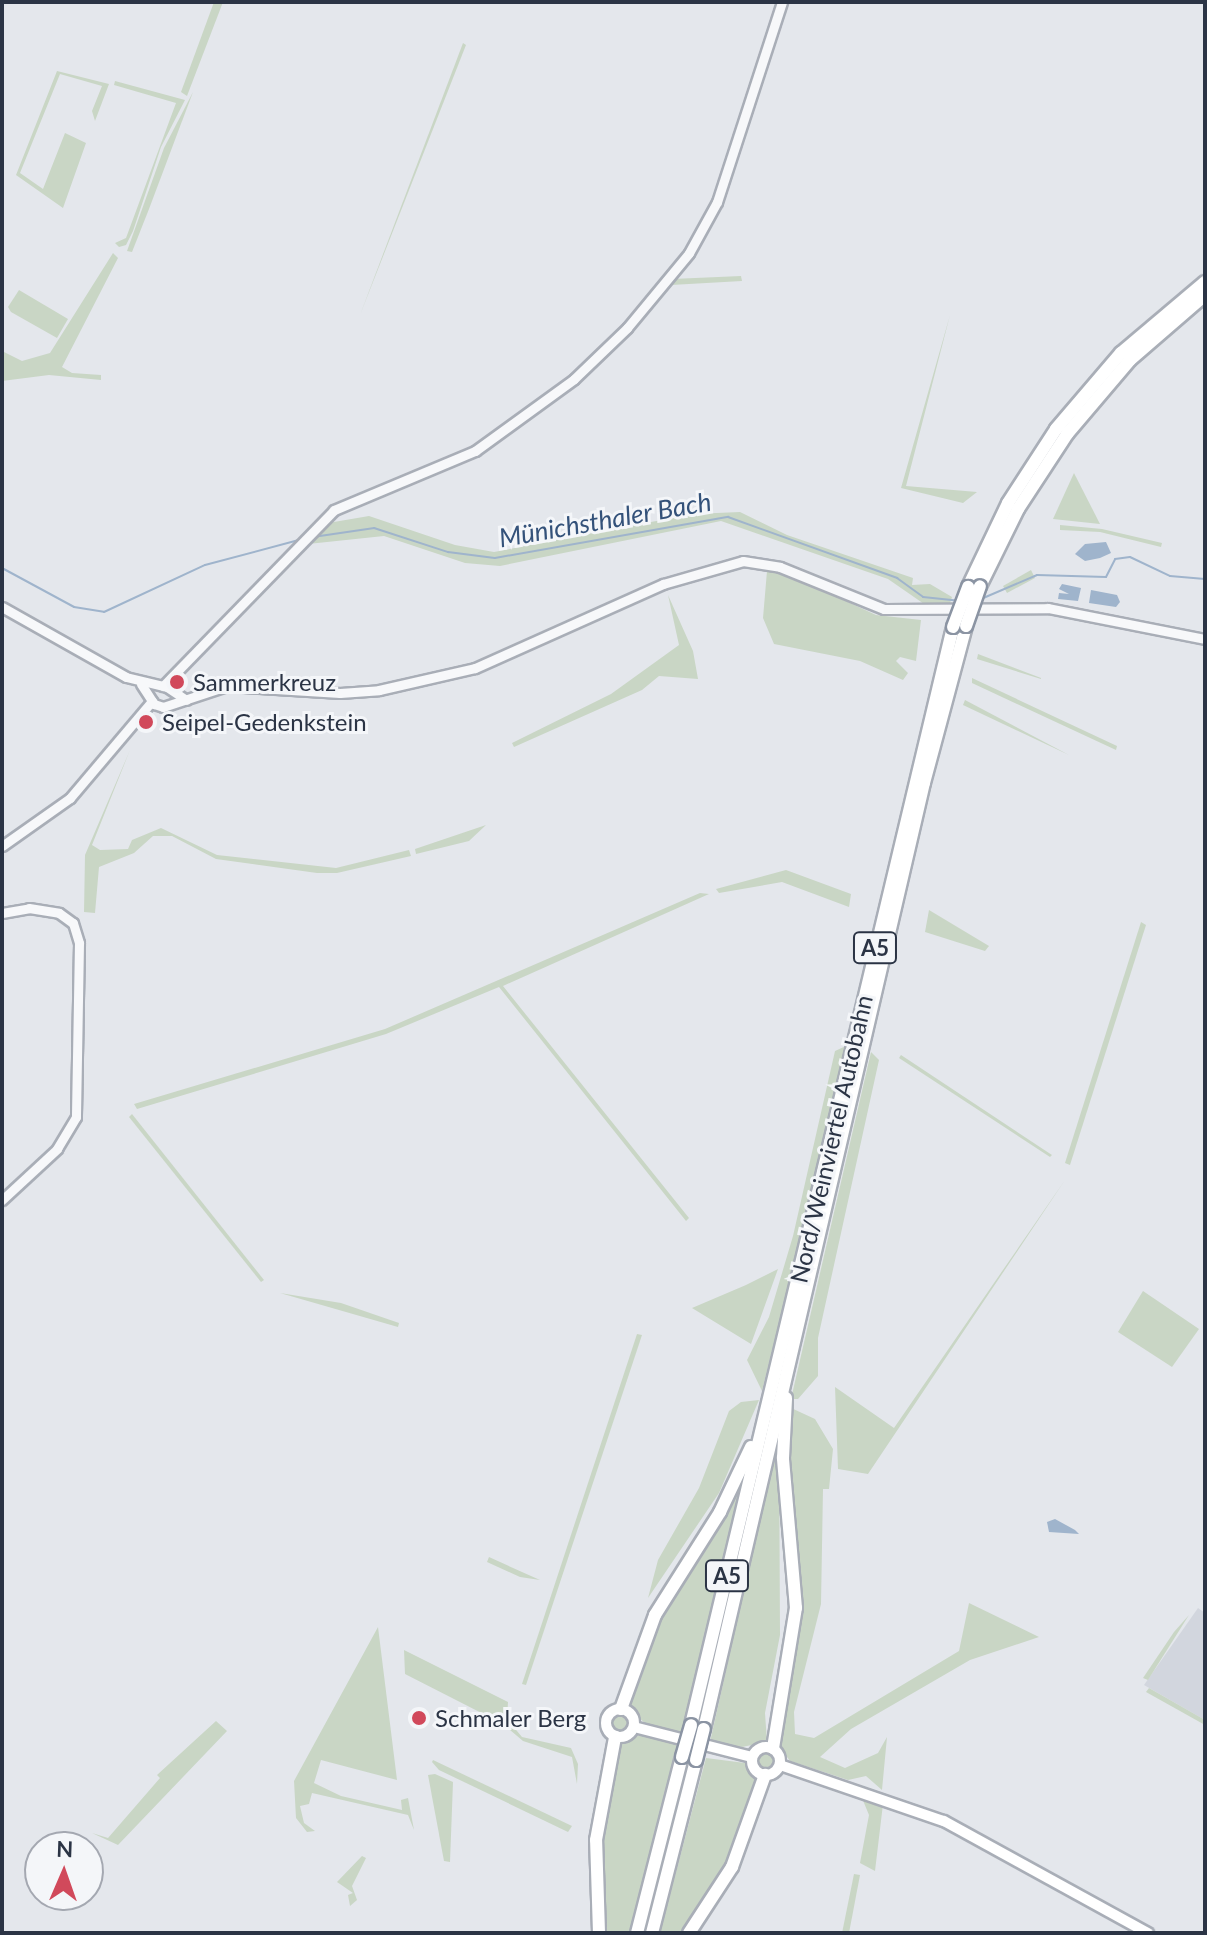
<!DOCTYPE html>
<meta charset="utf-8">
<style>
body{margin:0}
#map{position:relative;width:1207px;height:1935px;overflow:hidden;background:#e4e7ec;font-family:Lato,sans-serif}
div>[style]{position:absolute}
[style*='--x']{left:calc(var(--x)*1px);top:calc(var(--y)*1px);width:calc(var(--w)*1px);rotate:calc(var(--a)*1deg)}
.built>*{inset:0;background:#d2d6de}
.green>*{inset:0;background:#c9d6c5}
.round{border-radius:50%}
.water>*{inset:0;background:#9fb4cc}
.stream>*{height:2px;margin:-1px;padding:0 1px;transform-origin:1px;border-radius:1px;background:#9fb4cc}
.roads{filter:drop-shadow(2px 0 #a9aeb7) drop-shadow(-2px 0 #a9aeb7) drop-shadow(0 2px #a9aeb7) drop-shadow(0 -2px #a9aeb7)}
.tertiary>*{height:9px;margin:-4.5px;padding:0 4.5px;transform-origin:4.5px;border-radius:4.5px;background:#f7f8fa}
.secondary>*{height:10px;margin:-5px;padding:0 5px;transform-origin:5px;border-radius:5px;background:#fff}
.secondary>.ring{margin:-5px;padding:0;box-sizing:content-box;background:none;border:10px solid #fff;border-radius:50%}
.motorway>*{height:12px;margin:-6px;padding:0 6px;transform-origin:6px;border-radius:6px;background:#fff}
.bridges{filter:drop-shadow(2px 0 #8b94a3) drop-shadow(-2px 0 #8b94a3) drop-shadow(0 2px #8b94a3) drop-shadow(0 -2px #8b94a3)}
.motorway-bridge>*{height:12px;margin:-6px;padding:0 6px;transform-origin:6px;border-radius:6px;background:#fff}
.dots>*{width:22px;height:22px;translate:-50% -50%;box-sizing:border-box;border:4px solid #f4f6f9;border-radius:50%}
span{translate:-50% -50%;white-space:nowrap;text-align:center;line-height:1.15;-webkit-text-stroke:6px #f4f6f9;paint-order:stroke}
.shield-label span{padding:2px 6px;background:#f4f6f9;border:2px solid;border-radius:6px;-webkit-text-stroke-width:0}
.shield-label{font-size:22px;color:#2b3445;font-weight:700}
.poi-label{font-size:24px;color:#2b3445}
.left{translate:0 -50%;text-align:left}
.street-label{font-size:24px;color:#2b3445}
.water-label{font-size:26px;color:#34527a;font-style:italic}
.frame{position:absolute;inset:0;border:4px solid #2b3445;pointer-events:none}
.north{position:absolute;left:24px;top:1831px;width:80px;height:80px;box-sizing:border-box;background:#f4f6f9;border:2px solid #a4a8b1;border-radius:50%;rotate:2deg;font-size:22px;font-weight:700;line-height:32px;text-align:center;color:#2b3445}
.north::after{content:'';display:block;margin:auto;width:28px;height:36px;background:#d1495b;clip-path:polygon(50% 0,100% 100%,50% 72%,0 100%)}
</style>
<div id="map">
<div class="built">
<i style="clip-path:polygon(1198px 1608px,1205px 1613px,1205px 1720px,1144px 1685px)"></i>
</div>
<div class="green">
<i style="clip-path:polygon(214px 2px,223px 2px,187px 96px,181px 92px)"></i>
<i style="clip-path:polygon(463px 43px,466px 45px,360px 315px)"></i>
<i style="clip-path:polygon(57px 71px,109px 84px,95px 121px,92px 111px,102px 86px,60px 74px,20px 173px,43px 189px,65px 133px,86px 143px,63px 208px,16px 175px)"></i>
<i style="clip-path:polygon(115px 81px,185px 100px,161px 147px,133px 231px,126px 245px,119px 247px,115px 243px,126px 238px,176px 103px,114px 85px)"></i>
<i style="clip-path:polygon(193px 92px,149px 209px,132px 252px,127px 251px,164px 148px)"></i>
<i style="clip-path:polygon(113px 253px,118px 258px,62px 367px,72px 373px,101px 375px,101px 380px,49px 375px,2px 381px,2px 351px,22px 361px,50px 353px)"></i>
<i style="clip-path:polygon(741px 276px,742px 281px,671px 285px,672px 279px)"></i>
<i style="clip-path:polygon(19px 290px,68px 319px,57px 338px,11px 312px,8px 307px)"></i>
<i style="clip-path:polygon(950px 315px,906px 486px,977px 492px,963px 503px,901px 488px)"></i>
<i style="clip-path:polygon(1074px 473px,1100px 524px,1053px 519px)"></i>
<i style="clip-path:polygon(740px 512px,787px 535px,913px 578px,912px 585px,930px 584px,952px 597px,949px 606px,927px 606px,888px 579px,721px 521px,500px 566px,465px 563px,384px 536px,308px 544px,328px 523px,369px 516px,455px 545px,494px 552px,693px 514px)"></i>
<i style="clip-path:polygon(1060px 525px,1102px 529px,1162px 543px,1161px 547px,1100px 532px,1060px 530px)"></i>
<i style="clip-path:polygon(1031px 570px,1035px 578px,1007px 593px,1003px 586px)"></i>
<i style="clip-path:polygon(767px 571px,798px 579px,876px 615px,921px 620px,916px 661px,900px 657px,896px 661px,908px 673px,903px 680px,860px 661px,774px 644px,763px 618px)"></i>
<i style="clip-path:polygon(668px 595px,693px 651px,698px 679px,659px 676px,642px 690px,514px 747px,512px 743px,611px 694px,679px 645px)"></i>
<i style="clip-path:polygon(978px 654px,1041px 678px,1041px 679px,977px 659px)"></i>
<i style="clip-path:polygon(972px 678px,1117px 746px,1116px 750px,972px 683px)"></i>
<i style="clip-path:polygon(965px 700px,1069px 755px,963px 705px)"></i>
<i style="clip-path:polygon(130px 750px,92px 845px,100px 850px,128px 849px,132px 840px,161px 828px,217px 855px,336px 868px,409px 850px,411px 856px,337px 873px,317px 873px,216px 859px,172px 836px,153px 836px,134px 853px,99px 867px,95px 913px,84px 912px,85px 855px)"></i>
<i style="clip-path:polygon(486px 825px,469px 841px,416px 854px,415px 849px)"></i>
<i style="clip-path:polygon(786px 870px,851px 894px,849px 907px,782px 882px,719px 893px,716px 889px)"></i>
<i style="clip-path:polygon(700px 893px,709px 894px,503px 986px,689px 1218px,686px 1221px,499px 987px,386px 1034px,137px 1109px,134px 1104px,385px 1029px)"></i>
<i style="clip-path:polygon(929px 910px,989px 946px,985px 951px,925px 932px)"></i>
<i style="clip-path:polygon(1141px 922px,1146px 925px,1070px 1165px,1065px 1163px)"></i>
<i style="clip-path:polygon(846px 1046px,839px 1083px,762px 1391px,747px 1360px,769px 1317px,793px 1236px,835px 1051px)"></i>
<i style="clip-path:polygon(871px 1052px,879px 1060px,818px 1338px,818px 1376px,798px 1399px,791px 1399px)"></i>
<i style="clip-path:polygon(901px 1055px,1052px 1155px,1050px 1157px,899px 1058px)"></i>
<i style="clip-path:polygon(132px 1114px,264px 1280px,261px 1282px,129px 1117px)"></i>
<i style="clip-path:polygon(1065px 1180px,868px 1474px,838px 1469px,835px 1387px,894px 1428px)"></i>
<i style="clip-path:polygon(778px 1269px,751px 1344px,692px 1308px,746px 1285px)"></i>
<i style="clip-path:polygon(1143px 1291px,1199px 1329px,1172px 1367px,1118px 1332px)"></i>
<i style="clip-path:polygon(280px 1293px,341px 1303px,399px 1323px,398px 1327px)"></i>
<i style="clip-path:polygon(637px 1334px,642px 1335px,526px 1685px,522px 1684px)"></i>
<i style="clip-path:polygon(759px 1400px,719px 1493px,648px 1598px,658px 1560px,699px 1488px,729px 1411px,741px 1402px)"></i>
<i style="clip-path:polygon(789px 1407px,815px 1419px,833px 1449px,829px 1489px,823px 1489px,821px 1604px,794px 1712px,795px 1734px,814px 1738px,959px 1651px,969px 1603px,1039px 1637px,970px 1660px,851px 1729px,820px 1757px,845px 1768px,878px 1753px,887px 1737px,882px 1790px,866px 1776px,848px 1780px,790px 1761px,778px 1745px,800px 1608px,789px 1482px)"></i>
<i style="clip-path:polygon(779px 1433px,780px 1635px,765px 1713px,767px 1742px,742px 1747px,710px 1742px)"></i>
<i style="clip-path:polygon(740px 1485px,681px 1734px,647px 1725px,627px 1707px,657px 1622px)"></i>
<i style="clip-path:polygon(489px 1557px,522px 1572px,540px 1580px,520px 1577px,487px 1562px)"></i>
<i style="clip-path:polygon(1189px 1615px,1148px 1680px,1143px 1678px,1174px 1632px)"></i>
<i style="clip-path:polygon(378px 1627px,397px 1780px,321px 1760px,314px 1783px,341px 1796px,402px 1810px,401px 1800px,408px 1798px,414px 1830px,408px 1815px,312px 1793px,309px 1804px,300px 1806px,304px 1823px,315px 1831px,307px 1832px,296px 1818px,294px 1781px)"></i>
<i style="clip-path:polygon(404px 1650px,508px 1702px,507px 1719px,522px 1737px,571px 1748px,578px 1764px,577px 1784px,572px 1757px,523px 1741px,503px 1724px,405px 1674px)"></i>
<i style="clip-path:polygon(1149px 1688px,1205px 1720px,1205px 1725px,1146px 1692px)"></i>
<i class="round" style="left:610px;top:1713px;width:20px;height:20px"></i>
<i style="clip-path:polygon(216px 1721px,227px 1731px,118px 1845px,92px 1833px,108px 1838px,160px 1778px,157px 1775px)"></i>
<i style="clip-path:polygon(641px 1735px,677px 1744px,629px 1933px,604px 1933px,602px 1834px,620px 1742px)"></i>
<i class="round" style="left:757px;top:1752px;width:18px;height:18px"></i>
<i style="clip-path:polygon(706px 1758px,745px 1763px,758px 1778px,756px 1786px,731px 1859px,683px 1933px,660px 1933px)"></i>
<i style="clip-path:polygon(432px 1762px,433px 1760px,572px 1826px,568px 1832px,439px 1770px)"></i>
<i style="clip-path:polygon(435px 1774px,453px 1782px,450px 1862px,444px 1861px,428px 1775px)"></i>
<i style="clip-path:polygon(862px 1798px,883px 1804px,875px 1871px,860px 1863px,869px 1815px)"></i>
<i style="clip-path:polygon(362px 1856px,366px 1858px,352px 1886px,357px 1900px,350px 1906px,348px 1895px,353px 1893px,337px 1882px)"></i>
<i style="clip-path:polygon(854px 1874px,860px 1875px,849px 1933px,842px 1933px)"></i>
</div>
<div class="water">
<i style="clip-path:polygon(1106px 542px,1111px 553px,1100px 558px,1085px 561px,1075px 554px,1085px 544px)"></i>
<i style="clip-path:polygon(1062px 584px,1081px 588px,1078px 601px,1058px 599px,1059px 593px,1069px 594px,1059px 589px)"></i>
<i style="clip-path:polygon(1091px 590px,1117px 595px,1120px 602px,1116px 607px,1089px 603px)"></i>
<i style="clip-path:polygon(1055px 1519px,1075px 1530px,1079px 1534px,1049px 1532px,1047px 1522px)"></i>
</div>
<div class="stream">
<i style="--x:313;--y:537;--w:62;--a:-8.4"></i>
<i style="--x:374;--y:528;--w:78;--a:18"></i>
<i style="--x:448;--y:552;--w:47;--a:7.3"></i>
<i style="--x:495;--y:558;--w:237;--a:-10"></i>
<i style="--x:728;--y:517;--w:180;--a:19.8"></i>
<i style="--x:897;--y:578;--w:32;--a:36"></i>
<i style="--x:923;--y:597;--w:36;--a:6"></i>
<i style="--x:2;--y:568;--w:82;--a:28.4"></i>
<i style="--x:74;--y:607;--w:30;--a:9"></i>
<i style="--x:104;--y:612;--w:111;--a:-25"></i>
<i style="--x:205;--y:565;--w:97;--a:-14.9"></i>
<i style="--x:981;--y:599;--w:61;--a:-23.2"></i>
<i style="--x:1037;--y:575;--w:69;--a:1.7"></i>
<i style="--x:1106;--y:577;--w:20;--a:-63"></i>
<i style="--x:1115;--y:559;--w:15;--a:-8"></i>
<i style="--x:1130;--y:557;--w:44;--a:25.4"></i>
<i style="--x:1170;--y:576;--w:35;--a:5"></i>
</div>
<div class="roads">
<div class="tertiary">
<i style="--x:2;--y:607;--w:142;--a:29.4"></i>
<i style="--x:126;--y:677;--w:42;--a:13.7"></i>
<i style="--x:167;--y:687;--w:23;--a:34"></i>
<i style="--x:141;--y:684;--w:24;--a:57"></i>
<i style="--x:154;--y:704;--w:9;--a:18"></i>
<i style="--x:163;--y:707;--w:67;--a:-18.2"></i>
<i style="--x:227;--y:686;--w:113;--a:3.5"></i>
<i style="--x:340;--y:693;--w:39;--a:-4"></i>
<i style="--x:379;--y:690;--w:98;--a:-12.9"></i>
<i style="--x:475;--y:668;--w:206;--a:-24.1"></i>
<i style="--x:663;--y:584;--w:83;--a:-16"></i>
<i style="--x:743;--y:561;--w:37;--a:9"></i>
<i style="--x:780;--y:567;--w:112;--a:22"></i>
<i style="--x:884;--y:609;--w:164;--a:-0.3"></i>
<i style="--x:1048;--y:608;--w:160;--a:11.2"></i>
<i style="--x:163;--y:686;--w:245;--a:-45.8"></i>
<i style="--x:334;--y:510;--w:153;--a:-22.7"></i>
<i style="--x:475;--y:451;--w:122;--a:-36"></i>
<i style="--x:574;--y:379;--w:74;--a:-43.9"></i>
<i style="--x:627;--y:328;--w:97;--a:-50.4"></i>
<i style="--x:689;--y:253;--w:58;--a:-61.2"></i>
<i style="--x:717;--y:202;--w:210;--a:-72"></i>
<i style="--x:2;--y:846;--w:83;--a:-35.2"></i>
<i style="--x:70;--y:798;--w:127;--a:-49.8"></i>
<i style="--x:2;--y:913;--w:27;--a:-10"></i>
<i style="--x:29;--y:908;--w:30;--a:9"></i>
<i style="--x:59;--y:913;--w:17;--a:36"></i>
<i style="--x:73;--y:923;--w:21;--a:73"></i>
<i style="--x:79;--y:943;--w:174;--a:91"></i>
<i style="--x:76;--y:1117;--w:37;--a:121"></i>
<i style="--x:57;--y:1149;--w:75;--a:137.2"></i>
</div>
<div class="secondary">
<i class="ring" style="left:606px;top:1709px;width:18px;height:18px"></i>
<i style="--x:634;--y:1727;--w:122;--a:14.3"></i>
<i class="ring" style="left:752px;top:1747px;width:18px;height:18px"></i>
<i style="--x:780;--y:1765;--w:173;--a:18.9"></i>
<i style="--x:944;--y:1821;--w:233;--a:28.8"></i>
</div>
<div class="motorway">
<i style="--x:980;--y:586;--w:86;--a:-63.7"></i>
<i style="--x:1018;--y:509;--w:90;--a:-56.8"></i>
<i style="--x:1067;--y:434;--w:97;--a:-49.6"></i>
<i style="--x:1130;--y:360;--w:99;--a:-40.9"></i>
<i style="--x:968;--y:587;--w:93;--a:-64.5"></i>
<i style="--x:1008;--y:503;--w:88;--a:-57"></i>
<i style="--x:1056;--y:429;--w:100;--a:-49.5"></i>
<i style="--x:1121;--y:353;--w:110;--a:-40.2"></i>
<i style="--x:621;--y:1709;--w:100;--a:-70.1"></i>
<i style="--x:655;--y:1615;--w:122;--a:-57.7"></i>
<i style="--x:720;--y:1512;--w:72;--a:-64.5"></i>
<i style="--x:691;--y:1725;--w:1129;--a:-76.58"></i>
<i style="--x:704;--y:1729;--w:971;--a:-76.91"></i>
<i style="--x:924;--y:783;--w:163;--a:-75"></i>
<i style="--x:773;--y:1748;--w:142;--a:-80.7"></i>
<i style="--x:796;--y:1608;--w:151;--a:-95"></i>
<i style="--x:783;--y:1458;--w:60;--a:-87.1"></i>
<i style="--x:599;--y:1933;--w:93;--a:-91.8"></i>
<i style="--x:596;--y:1840;--w:105;--a:-79.5"></i>
<i style="--x:637;--y:1933;--w:182;--a:-75.7"></i>
<i style="--x:652;--y:1933;--w:179;--a:-75.7"></i>
<i style="--x:689;--y:1933;--w:79;--a:-56.9"></i>
<i style="--x:732;--y:1867;--w:98;--a:-70.3"></i>
</div>
</div>
<div class="bridges">
<div class="motorway-bridge">
<i style="--x:966;--y:626;--w:42;--a:-70.7"></i>
<i style="--x:953;--y:627;--w:43;--a:-69.4"></i>
<i style="--x:682;--y:1757;--w:33;--a:-74"></i>
<i style="--x:696;--y:1760;--w:32;--a:-76"></i>
</div>
</div>
<div class="dots">
<i style="left:177px;top:682px;background:#d1495b"></i>
<i style="left:146px;top:722px;background:#d1495b"></i>
<i style="left:419px;top:1718px;background:#d1495b"></i>
</div>
<div class="shield-label">
<span style="left:875px;top:948px">A5</span>
<span style="left:727px;top:1576px">A5</span>
</div>
<div class="poi-label">
<span class="left" style="left:193px;top:682px">Sammerkreuz</span>
<span class="left" style="left:162px;top:722px">Seipel-Gedenkstein</span>
<span class="left" style="left:435px;top:1718px">Schmaler Berg</span>
</div>
<div class="street-label">
<span style="left:831px;top:1139px;rotate:-77deg">Nord/Weinviertel Autobahn</span>
</div>
<div class="water-label">
<span style="left:605px;top:520px;rotate:-10deg">Münichsthaler Bach</span>
</div>
<div class="frame"></div>
<div class="north">N</div>
</div>
